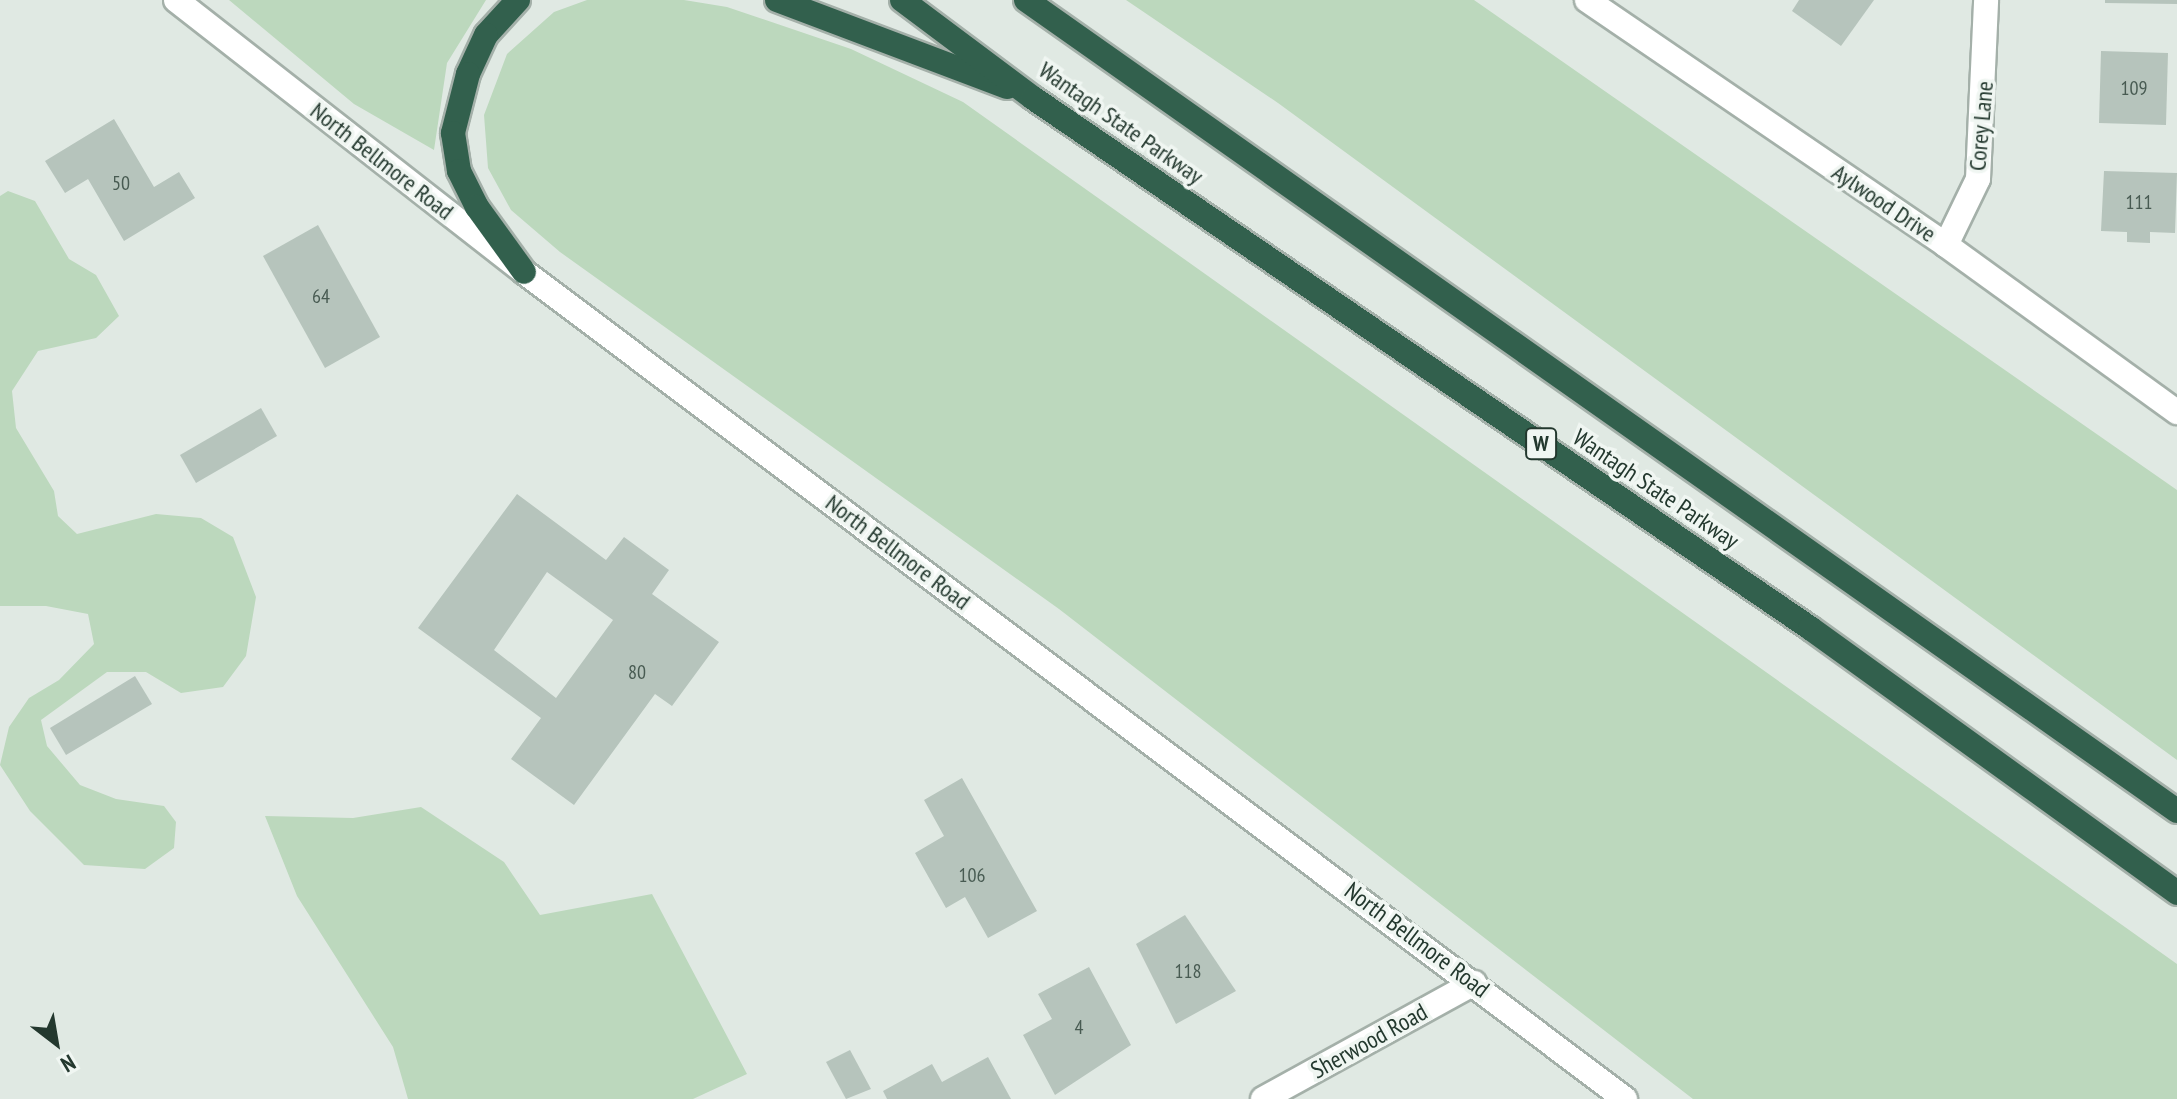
<!DOCTYPE html>
<style>
body{margin:0}
#map{position:relative;width:2177px;height:1099px;overflow:hidden;background:#e0e9e3;font-family:"PT Sans Narrow",sans-serif}
div>[style]{position:absolute}
[style*='--x']{left:calc(var(--x)*1px);top:calc(var(--y)*1px);width:calc(var(--w)*1px);rotate:calc(var(--a)*1deg)}
.green>*{inset:0;background:#bcd8bd}
.building>*{inset:0;background:#b6c4bc}
.roads{filter:drop-shadow(2px 0 #a4b0a9) drop-shadow(-2px 0 #a4b0a9) drop-shadow(0 2px #a4b0a9) drop-shadow(0 -2px #a4b0a9)}
.street>*{height:24px;margin:-12px;padding:0 12px;transform-origin:12px;border-radius:12px;background:#fff}
.secondary>*{height:24px;margin:-12px;padding:0 12px;transform-origin:12px;border-radius:12px;background:#fff}
.highway>*{height:24px;margin:-12px;padding:0 12px;transform-origin:12px;border-radius:12px;background:#32604d}
span{translate:-50% -50%;white-space:nowrap;text-align:center;line-height:1.15;-webkit-text-stroke:7px #f0f6f2;paint-order:stroke}
.number-label{font-size:20px;color:#485b52}
.number-label span{-webkit-text-stroke-width:0}
.shield-label span{padding:2px 6px;background:#f0f6f2;border:2px solid;border-radius:6px;-webkit-text-stroke-width:0}
.shield-label{font-size:22px;color:#23382e;font-weight:700}
.street-label{font-size:24px;color:#23382e}
.north{position:absolute;left:16px;top:1003px;width:80px;height:80px;-webkit-text-stroke:6px #f0f6f2;paint-order:stroke;rotate:149deg;font-size:22px;font-weight:700;line-height:32px;text-align:center;color:#23382e}
.north::after{content:'';display:block;margin:auto;width:28px;height:36px;background:#23382e;clip-path:polygon(50% 0,100% 100%,50% 72%,0 100%)}
</style>
<div id="map">
<div class="green">
<i style="clip-path:polygon(229px 0,486px 0,447px 63px,434px 150px,354px 104px)"></i>
<i style="clip-path:polygon(587px 0,684px 0,727px 7px,851px 49px,963px 102px,2177px 964px,2177px 1099px,1693px 1099px,1059px 609px,560px 252px,511px 210px,488px 168px,484px 115px,507px 54px,554px 12px)"></i>
<i style="clip-path:polygon(1126px 0,1474px 0,2177px 490px,2177px 760px,1278px 103px)"></i>
<i style="clip-path:polygon(8px 191px,35px 201px,69px 259px,96px 275px,119px 316px,96px 338px,38px 351px,12px 391px,16px 428px,54px 491px,58px 516px,77px 534px,156px 514px,201px 518px,233px 537px,256px 597px,246px 656px,223px 687px,181px 693px,146px 672px,107px 672px,41px 720px,47px 746px,80px 785px,116px 799px,164px 806px,176px 822px,174px 848px,145px 869px,84px 865px,30px 811px,0 765px,9px 727px,29px 698px,59px 680px,94px 644px,88px 614px,46px 606px,0 606px,0 196px)"></i>
<i style="clip-path:polygon(421px 807px,504px 862px,540px 915px,652px 894px,747px 1074px,693px 1099px,408px 1099px,393px 1047px,297px 896px,265px 816px,353px 818px)"></i>
</div>
<div class="building">
<i style="clip-path:polygon(1799px 0,1874px 0,1841px 46px,1792px 11px)"></i>
<i style="clip-path:polygon(2105px 0,2177px 0,2177px 4px,2105px 3px)"></i>
<i style="clip-path:polygon(2101px 51px,2168px 53px,2166px 125px,2099px 123px)"></i>
<i style="clip-path:polygon(114px 119px,154px 187px,179px 172px,195px 198px,124px 241px,88px 179px,65px 193px,45px 161px)"></i>
<i style="clip-path:polygon(2104px 171px,2177px 173px,2175px 233px,2150px 232px,2150px 243px,2127px 242px,2127px 232px,2101px 231px)"></i>
<i style="clip-path:polygon(318px 225px,380px 337px,325px 368px,263px 256px)"></i>
<i style="clip-path:polygon(261px 408px,277px 436px,196px 483px,180px 455px)"></i>
<i style="clip-path:polygon(evenodd,517px 494px,606px 560px,624px 537px,669px 570px,652px 594px,719px 642px,672px 706px,655px 694px,574px 805px,511px 759px,541px 718px,418px 628px,517px 494px,547px 572px,613px 620px,556px 698px,494px 650px,547px 572px)"></i>
<i style="clip-path:polygon(135px 676px,152px 704px,66px 755px,50px 728px)"></i>
<i style="clip-path:polygon(962px 778px,1037px 911px,988px 938px,965px 897px,946px 908px,915px 853px,944px 836px,924px 800px)"></i>
<i style="clip-path:polygon(1185px 915px,1236px 991px,1176px 1024px,1136px 944px)"></i>
<i style="clip-path:polygon(1089px 967px,1131px 1045px,1055px 1095px,1023px 1035px,1052px 1019px,1038px 994px)"></i>
<i style="clip-path:polygon(850px 1050px,871px 1089px,846px 1099px,826px 1062px)"></i>
<i style="clip-path:polygon(988px 1057px,1011px 1099px,887px 1099px,883px 1091px,932px 1064px,942px 1082px)"></i>
</div>
<div class="roads">
<div class="street">
<i style="--x:1587;--y:0;--w:435;--a:34.3"></i>
<i style="--x:1946;--y:245;--w:285;--a:35.9"></i>
<i style="--x:1946;--y:245;--w:73;--a:-64.1"></i>
<i style="--x:1978;--y:179;--w:179;--a:-87.4"></i>
<i style="--x:1263;--y:1099;--w:241;--a:-28.8"></i>
</div>
<div class="secondary">
<i style="--x:176;--y:0;--w:442;--a:38"></i>
<i style="--x:524;--y:272;--w:1377;--a:36.91"></i>
</div>
<div class="highway">
<i style="--x:518;--y:0;--w:47;--a:132.4"></i>
<i style="--x:486;--y:35;--w:43;--a:114.8"></i>
<i style="--x:468;--y:74;--w:61;--a:104.3"></i>
<i style="--x:453;--y:133;--w:38;--a:81"></i>
<i style="--x:459;--y:171;--w:40;--a:63.4"></i>
<i style="--x:477;--y:207;--w:80;--a:54.1"></i>
<i style="--x:777;--y:0;--w:246;--a:20.7"></i>
<i style="--x:902;--y:0;--w:164;--a:36.8"></i>
<i style="--x:1033;--y:98;--w:941;--a:34.3"></i>
<i style="--x:1810;--y:628;--w:453;--a:35.8"></i>
<i style="--x:1026;--y:0;--w:1408;--a:35.17"></i>
</div>
</div>
<div class="number-label">
<span style="left:2134px;top:88px">109</span>
<span style="left:121px;top:183px">50</span>
<span style="left:2139px;top:202px">111</span>
<span style="left:321px;top:296px">64</span>
<span style="left:637px;top:672px">80</span>
<span style="left:972px;top:875px">106</span>
<span style="left:1188px;top:971px">118</span>
<span style="left:1079px;top:1027px">4</span>
</div>
<div class="shield-label">
<span style="left:1541px;top:444px">W</span>
</div>
<div class="street-label">
<span style="left:1121px;top:123px;rotate:35deg">Wantagh State Parkway</span>
<span style="left:1981px;top:126px;rotate:-85deg">Corey Lane</span>
<span style="left:382px;top:161px;rotate:38deg">North Bellmore Road</span>
<span style="left:1884px;top:203px;rotate:34deg">Aylwood Drive</span>
<span style="left:1656px;top:489px;rotate:34deg">Wantagh State Parkway</span>
<span style="left:898px;top:552px;rotate:37deg">North Bellmore Road</span>
<span style="left:1417px;top:940px;rotate:37deg">North Bellmore Road</span>
<span style="left:1369px;top:1041px;rotate:-29deg">Sherwood Road</span>
</div>
<div class="north">N</div>
</div>
